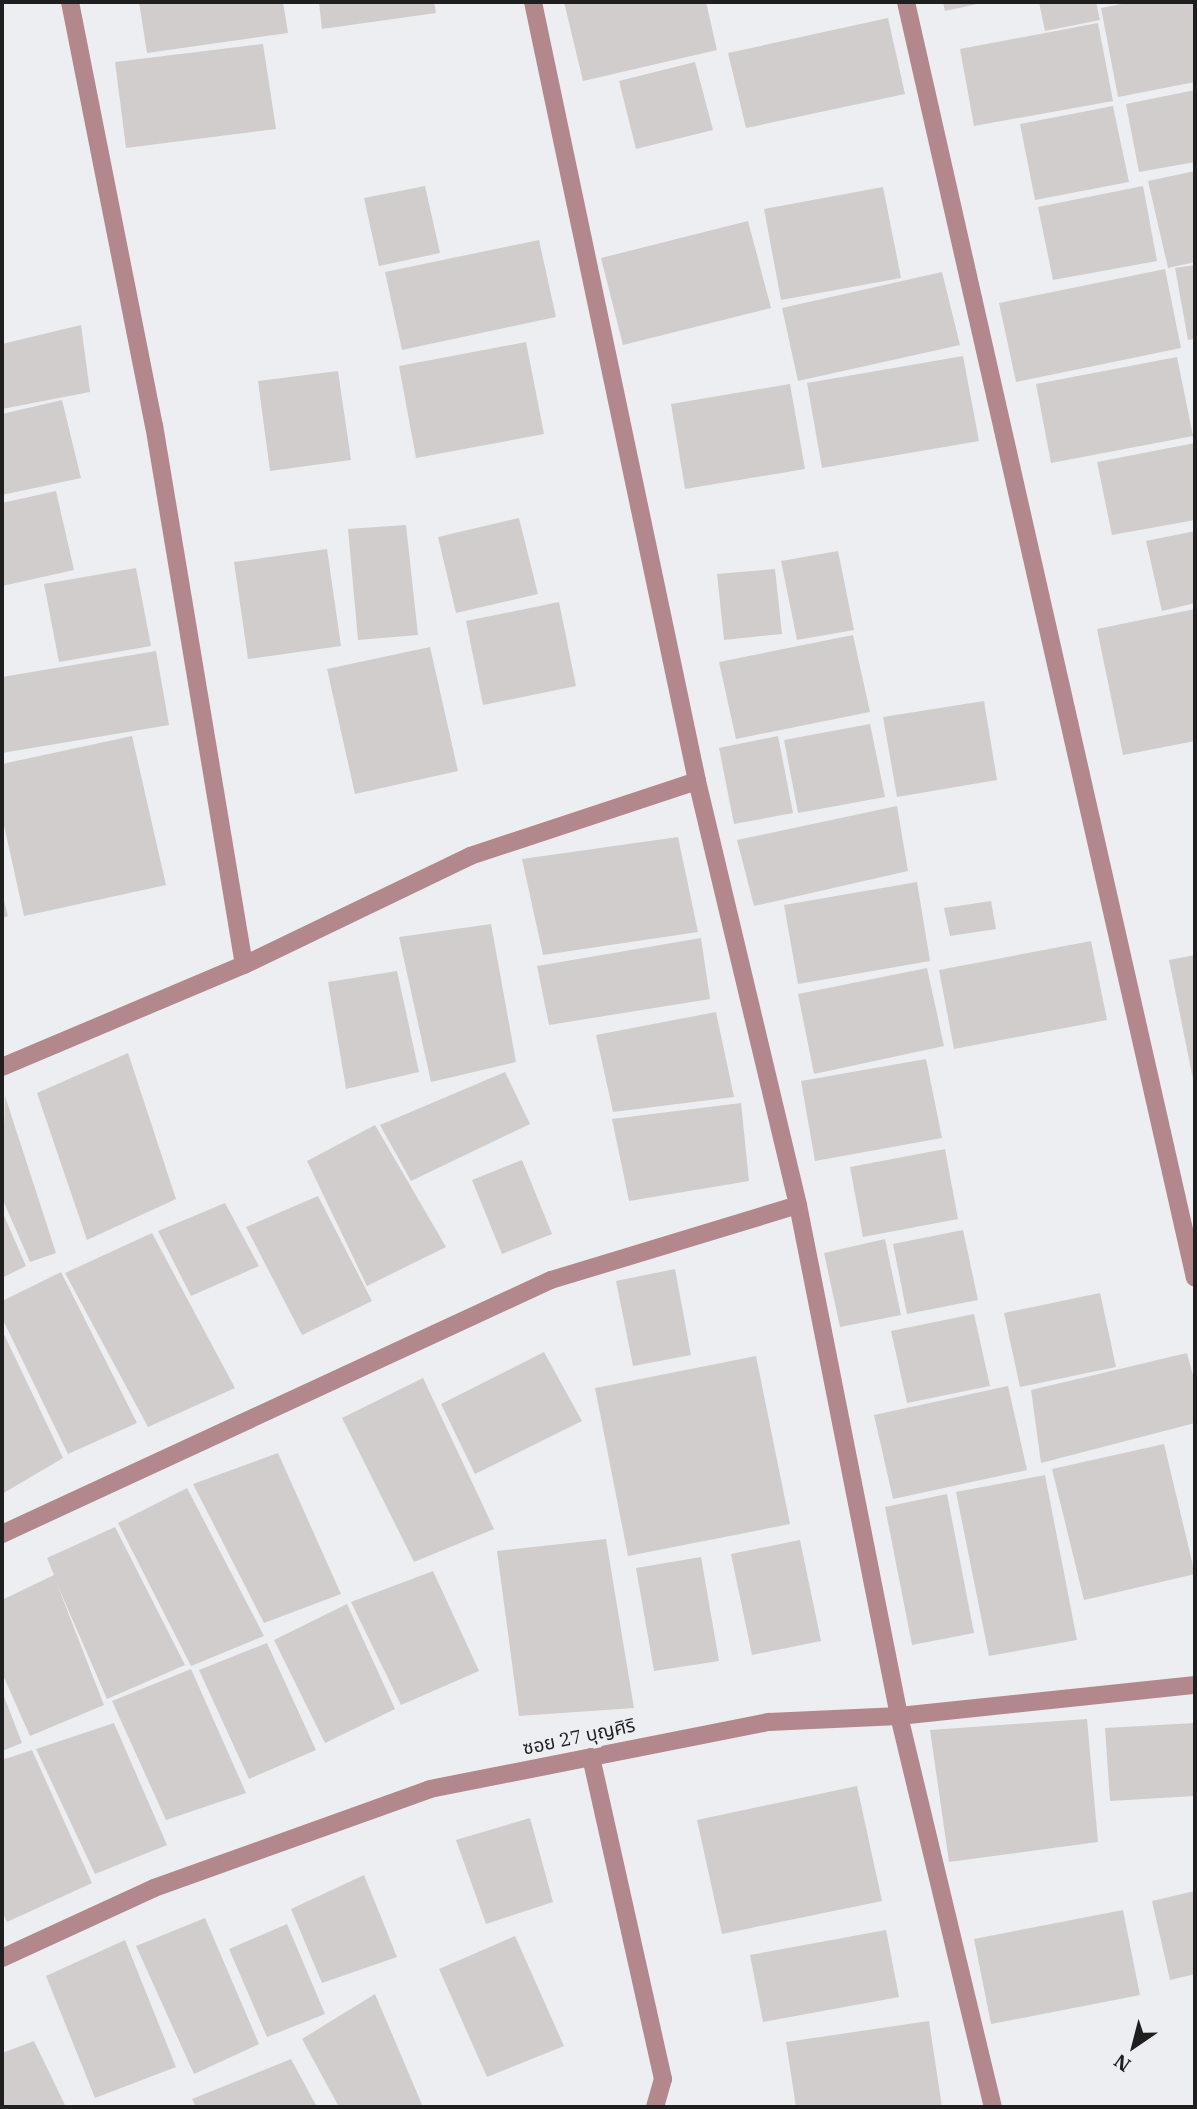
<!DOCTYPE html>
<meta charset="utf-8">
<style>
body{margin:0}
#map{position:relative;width:1197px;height:2109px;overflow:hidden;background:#edeef1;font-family:"IBM Plex Serif","Noto Sans Thai",serif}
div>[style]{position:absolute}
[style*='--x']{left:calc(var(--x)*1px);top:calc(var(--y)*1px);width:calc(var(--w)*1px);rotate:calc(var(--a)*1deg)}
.building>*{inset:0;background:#d1cdcc}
.minor>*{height:18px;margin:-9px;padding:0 9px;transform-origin:9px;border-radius:9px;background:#b3888c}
span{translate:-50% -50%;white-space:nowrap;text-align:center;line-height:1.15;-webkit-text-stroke:7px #edeef1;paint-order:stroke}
.street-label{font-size:19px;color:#1f1f20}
.frame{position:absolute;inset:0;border:4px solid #1f1f20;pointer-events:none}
.north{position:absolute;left:1099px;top:2011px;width:70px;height:70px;-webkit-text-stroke:5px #edeef1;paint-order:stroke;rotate:215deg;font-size:19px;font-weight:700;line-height:28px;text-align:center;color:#1f1f20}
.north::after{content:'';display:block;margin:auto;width:24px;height:32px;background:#1f1f20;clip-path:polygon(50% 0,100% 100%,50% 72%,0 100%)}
</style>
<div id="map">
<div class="building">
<i style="clip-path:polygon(139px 2px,283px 2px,288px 33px,147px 53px)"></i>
<i style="clip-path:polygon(319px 2px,434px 2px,436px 13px,322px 29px)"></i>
<i style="clip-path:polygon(564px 2px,706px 2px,717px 50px,583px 81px)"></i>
<i style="clip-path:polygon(943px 2px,982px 2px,982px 3px,945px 11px)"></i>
<i style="clip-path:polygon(1039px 2px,1096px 2px,1100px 20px,1045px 31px)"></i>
<i style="clip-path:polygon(1132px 2px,1195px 2px,1195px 82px,1118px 97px,1101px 8px)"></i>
<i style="clip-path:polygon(888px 18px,905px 94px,746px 128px,728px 53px)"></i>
<i style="clip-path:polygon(1098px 23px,1113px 101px,974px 126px,960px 49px)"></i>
<i style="clip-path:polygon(263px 44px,276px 129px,126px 148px,115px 62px)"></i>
<i style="clip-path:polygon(695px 62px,713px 130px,636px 149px,619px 81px)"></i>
<i style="clip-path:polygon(1195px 90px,1195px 162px,1139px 172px,1126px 104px)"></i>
<i style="clip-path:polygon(1113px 106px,1129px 182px,1035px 200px,1020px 124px)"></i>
<i style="clip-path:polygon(1195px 171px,1195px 262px,1168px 268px,1148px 181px)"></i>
<i style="clip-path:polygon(425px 186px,440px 253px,379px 266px,364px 198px)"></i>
<i style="clip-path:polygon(1143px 186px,1157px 261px,1053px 280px,1038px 207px)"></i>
<i style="clip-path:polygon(883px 187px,901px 278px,781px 300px,764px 209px)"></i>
<i style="clip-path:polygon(748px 221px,771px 308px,623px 345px,601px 258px)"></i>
<i style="clip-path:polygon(539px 240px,556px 317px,402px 350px,385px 272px)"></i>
<i style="clip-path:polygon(1195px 265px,1195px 339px,1188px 340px,1175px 268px)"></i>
<i style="clip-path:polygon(1165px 269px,1181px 348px,1016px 382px,999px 303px)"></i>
<i style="clip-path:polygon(942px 272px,960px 345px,798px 381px,782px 308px)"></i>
<i style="clip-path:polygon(81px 325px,90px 392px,2px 409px,2px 344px)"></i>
<i style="clip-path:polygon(526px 342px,544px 434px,416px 458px,399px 366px)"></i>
<i style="clip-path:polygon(963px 356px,979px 441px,822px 468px,807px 383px)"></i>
<i style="clip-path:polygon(1177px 357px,1193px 436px,1051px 463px,1036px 384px)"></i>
<i style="clip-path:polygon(338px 371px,351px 460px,270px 471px,258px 381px)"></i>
<i style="clip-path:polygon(790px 384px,805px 469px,685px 489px,671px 404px)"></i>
<i style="clip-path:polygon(62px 400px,81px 478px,2px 495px,2px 414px)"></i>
<i style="clip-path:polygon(1195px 443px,1195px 520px,1112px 535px,1097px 462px)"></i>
<i style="clip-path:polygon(56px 491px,74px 570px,2px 586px,2px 503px)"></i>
<i style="clip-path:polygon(519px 518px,538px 594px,456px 613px,438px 537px)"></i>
<i style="clip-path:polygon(406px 525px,418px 635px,358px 640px,348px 529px)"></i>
<i style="clip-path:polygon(1195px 531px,1195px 603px,1162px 611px,1146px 541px)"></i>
<i style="clip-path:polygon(327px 549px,341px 646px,248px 659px,234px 562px)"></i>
<i style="clip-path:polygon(838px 551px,854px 630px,797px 640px,781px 561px)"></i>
<i style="clip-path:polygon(136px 568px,151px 646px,59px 662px,44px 584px)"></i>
<i style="clip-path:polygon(775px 569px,782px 634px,724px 640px,717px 574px)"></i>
<i style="clip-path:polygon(559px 602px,576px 686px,483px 705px,466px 621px)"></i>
<i style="clip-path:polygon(1195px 609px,1195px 741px,1123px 755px,1097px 629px)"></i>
<i style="clip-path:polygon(853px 635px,870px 712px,736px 739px,719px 662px)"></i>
<i style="clip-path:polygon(430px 647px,458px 771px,355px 794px,327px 669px)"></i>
<i style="clip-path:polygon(156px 651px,169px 725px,2px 753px,2px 677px)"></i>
<i style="clip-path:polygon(984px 701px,997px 780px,897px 797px,883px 717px)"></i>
<i style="clip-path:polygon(870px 724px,885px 797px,798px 813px,784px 740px)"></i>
<i style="clip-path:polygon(132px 736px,166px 885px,24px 916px,2px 816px,2px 764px)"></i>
<i style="clip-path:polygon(778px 736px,793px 813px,734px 824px,719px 748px)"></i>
<i style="clip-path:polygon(897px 806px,908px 871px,754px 906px,737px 840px)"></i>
<i style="clip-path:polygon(678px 837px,698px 932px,543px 955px,522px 859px)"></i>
<i style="clip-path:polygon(917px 882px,930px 961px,798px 984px,784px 905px)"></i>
<i style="clip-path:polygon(2px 893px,8px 916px,2px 918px)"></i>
<i style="clip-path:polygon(991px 901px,996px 929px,950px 936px,944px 908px)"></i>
<i style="clip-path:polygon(491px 924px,516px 1062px,431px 1082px,399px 937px)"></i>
<i style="clip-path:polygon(701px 938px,710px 999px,549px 1025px,537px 966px)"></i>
<i style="clip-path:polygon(1091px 941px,1107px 1020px,954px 1049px,939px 970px)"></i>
<i style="clip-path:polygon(1195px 955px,1195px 1084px,1194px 1084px,1169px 960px)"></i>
<i style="clip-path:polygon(927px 968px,944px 1046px,814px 1074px,798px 994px)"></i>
<i style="clip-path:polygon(397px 971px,419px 1072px,346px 1089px,328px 982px)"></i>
<i style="clip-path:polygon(716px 1012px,734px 1097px,613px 1112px,596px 1035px)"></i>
<i style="clip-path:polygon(128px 1053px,176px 1199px,87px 1240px,37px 1093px)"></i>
<i style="clip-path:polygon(926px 1059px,942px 1138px,815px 1161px,801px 1081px)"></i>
<i style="clip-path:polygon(505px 1072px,530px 1124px,411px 1181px,380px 1125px)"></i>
<i style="clip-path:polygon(5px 1096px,56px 1253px,30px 1262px,2px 1198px)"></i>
<i style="clip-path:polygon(741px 1103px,749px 1181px,629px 1201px,612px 1119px)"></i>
<i style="clip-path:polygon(375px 1125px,446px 1247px,367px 1286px,307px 1161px)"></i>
<i style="clip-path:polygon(945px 1149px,958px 1219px,863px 1237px,850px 1167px)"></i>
<i style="clip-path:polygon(522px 1160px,552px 1234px,502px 1254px,472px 1180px)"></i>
<i style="clip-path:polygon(318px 1196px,372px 1301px,302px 1335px,246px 1227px)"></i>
<i style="clip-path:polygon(225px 1203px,259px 1266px,191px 1296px,158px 1231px)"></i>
<i style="clip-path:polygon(2px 1211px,26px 1266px,2px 1278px)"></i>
<i style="clip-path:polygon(963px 1230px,978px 1300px,907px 1314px,893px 1244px)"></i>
<i style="clip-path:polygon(152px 1233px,235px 1388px,148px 1427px,65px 1273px)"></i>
<i style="clip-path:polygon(885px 1239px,901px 1315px,840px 1327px,824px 1253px)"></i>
<i style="clip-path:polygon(675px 1269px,691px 1355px,633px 1366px,616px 1281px)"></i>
<i style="clip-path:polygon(61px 1272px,137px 1423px,68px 1454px,2px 1318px,2px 1301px)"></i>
<i style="clip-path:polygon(1100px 1293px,1116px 1367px,1020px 1387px,1004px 1313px)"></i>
<i style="clip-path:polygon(974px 1314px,990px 1386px,907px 1403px,891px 1331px)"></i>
<i style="clip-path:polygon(2px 1330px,63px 1458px,2px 1494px)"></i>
<i style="clip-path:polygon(544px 1352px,582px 1421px,475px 1474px,441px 1404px)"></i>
<i style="clip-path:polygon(1187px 1353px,1195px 1383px,1195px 1423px,1041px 1463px,1031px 1390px)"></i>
<i style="clip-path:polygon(756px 1356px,790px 1524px,628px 1556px,595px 1388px)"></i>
<i style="clip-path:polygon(423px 1378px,494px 1529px,414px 1562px,342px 1418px)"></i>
<i style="clip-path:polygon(1008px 1386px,1027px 1470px,893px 1499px,874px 1415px)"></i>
<i style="clip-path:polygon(1164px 1444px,1195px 1574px,1084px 1600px,1052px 1469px)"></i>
<i style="clip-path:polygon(278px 1453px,341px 1594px,264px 1623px,193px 1484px)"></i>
<i style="clip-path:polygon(1045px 1475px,1077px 1640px,989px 1656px,956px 1492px)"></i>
<i style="clip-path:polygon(187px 1488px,264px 1636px,191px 1666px,118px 1523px)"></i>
<i style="clip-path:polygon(947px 1494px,974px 1633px,912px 1645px,885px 1507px)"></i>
<i style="clip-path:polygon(115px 1527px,185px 1665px,107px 1699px,57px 1584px,104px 1705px,30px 1736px,2px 1673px,2px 1600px,54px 1575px,47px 1558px)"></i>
<i style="clip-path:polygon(606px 1539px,634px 1708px,519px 1716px,497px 1551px)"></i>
<i style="clip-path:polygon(800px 1540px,821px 1641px,752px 1655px,731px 1554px)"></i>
<i style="clip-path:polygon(701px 1557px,719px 1661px,654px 1671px,636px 1568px)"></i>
<i style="clip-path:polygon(433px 1571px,479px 1671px,401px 1705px,351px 1602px)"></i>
<i style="clip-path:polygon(347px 1604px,395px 1709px,325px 1743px,274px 1640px)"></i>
<i style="clip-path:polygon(267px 1643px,316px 1750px,249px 1779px,199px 1670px)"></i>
<i style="clip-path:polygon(191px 1669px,246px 1793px,166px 1820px,112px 1701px)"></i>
<i style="clip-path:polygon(2px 1691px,22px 1743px,2px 1751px)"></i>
<i style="clip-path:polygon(1087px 1719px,1098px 1842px,949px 1862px,930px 1730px)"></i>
<i style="clip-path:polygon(114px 1723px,167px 1845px,95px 1874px,36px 1749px)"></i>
<i style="clip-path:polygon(1195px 1723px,1195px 1796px,1110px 1801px,1105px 1728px)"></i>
<i style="clip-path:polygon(32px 1750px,92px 1883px,7px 1922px,2px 1911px,2px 1760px)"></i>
<i style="clip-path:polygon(857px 1786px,882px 1901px,722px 1934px,697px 1820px)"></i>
<i style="clip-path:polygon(530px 1818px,553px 1902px,486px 1924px,456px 1840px)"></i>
<i style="clip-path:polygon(364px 1875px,397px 1957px,322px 1983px,291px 1909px)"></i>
<i style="clip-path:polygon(1195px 1891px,1195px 1974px,1170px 1980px,1152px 1901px)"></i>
<i style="clip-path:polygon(1123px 1910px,1140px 1995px,991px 2024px,974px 1939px)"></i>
<i style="clip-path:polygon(205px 1918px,259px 2044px,194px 2074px,136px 1946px)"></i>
<i style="clip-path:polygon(287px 1924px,325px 2014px,267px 2037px,229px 1949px)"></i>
<i style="clip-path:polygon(886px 1930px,899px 1997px,763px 2022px,750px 1955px)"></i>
<i style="clip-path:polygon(515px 1936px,564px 2046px,487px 2077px,439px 1969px)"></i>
<i style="clip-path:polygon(125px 1940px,176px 2067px,95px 2098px,46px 1976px)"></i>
<i style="clip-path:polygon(375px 1994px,423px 2107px,339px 2107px,302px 2039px)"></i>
<i style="clip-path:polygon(929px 2021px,942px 2107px,796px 2107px,786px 2042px)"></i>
<i style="clip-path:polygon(34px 2041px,66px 2107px,2px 2107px,2px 2053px)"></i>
<i style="clip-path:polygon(291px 2059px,317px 2107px,196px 2107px,192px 2099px)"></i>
</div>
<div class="minor">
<i style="--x:70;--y:2;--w:431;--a:78.8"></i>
<i style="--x:154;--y:425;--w:547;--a:80.54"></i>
<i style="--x:533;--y:2;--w:796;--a:78.11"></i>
<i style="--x:697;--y:781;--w:436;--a:76.6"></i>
<i style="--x:798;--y:1205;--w:521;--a:78.82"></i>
<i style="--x:899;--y:1716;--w:402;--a:76.5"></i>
<i style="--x:906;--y:2;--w:1308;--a:77.24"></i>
<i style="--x:2;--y:1067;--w:263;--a:-22.9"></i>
<i style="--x:244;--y:965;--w:251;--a:-25.7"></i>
<i style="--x:470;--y:856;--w:239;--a:-18.3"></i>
<i style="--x:2;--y:1534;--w:605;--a:-24.83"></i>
<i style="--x:551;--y:1280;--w:258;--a:-16.9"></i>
<i style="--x:591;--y:1757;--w:330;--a:77.4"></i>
<i style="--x:663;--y:2079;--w:29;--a:106"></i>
<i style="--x:2;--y:1958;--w:167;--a:-24.7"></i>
<i style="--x:154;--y:1888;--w:293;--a:-19.7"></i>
<i style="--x:430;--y:1789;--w:346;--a:-11.2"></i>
<i style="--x:769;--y:1722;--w:130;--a:-2.6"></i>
<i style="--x:899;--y:1716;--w:298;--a:-6"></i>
</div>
<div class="street-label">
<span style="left:579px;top:1737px;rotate:-12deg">ซอย 27 บุญศิริ</span>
</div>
<div class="frame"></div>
<div class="north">N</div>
</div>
